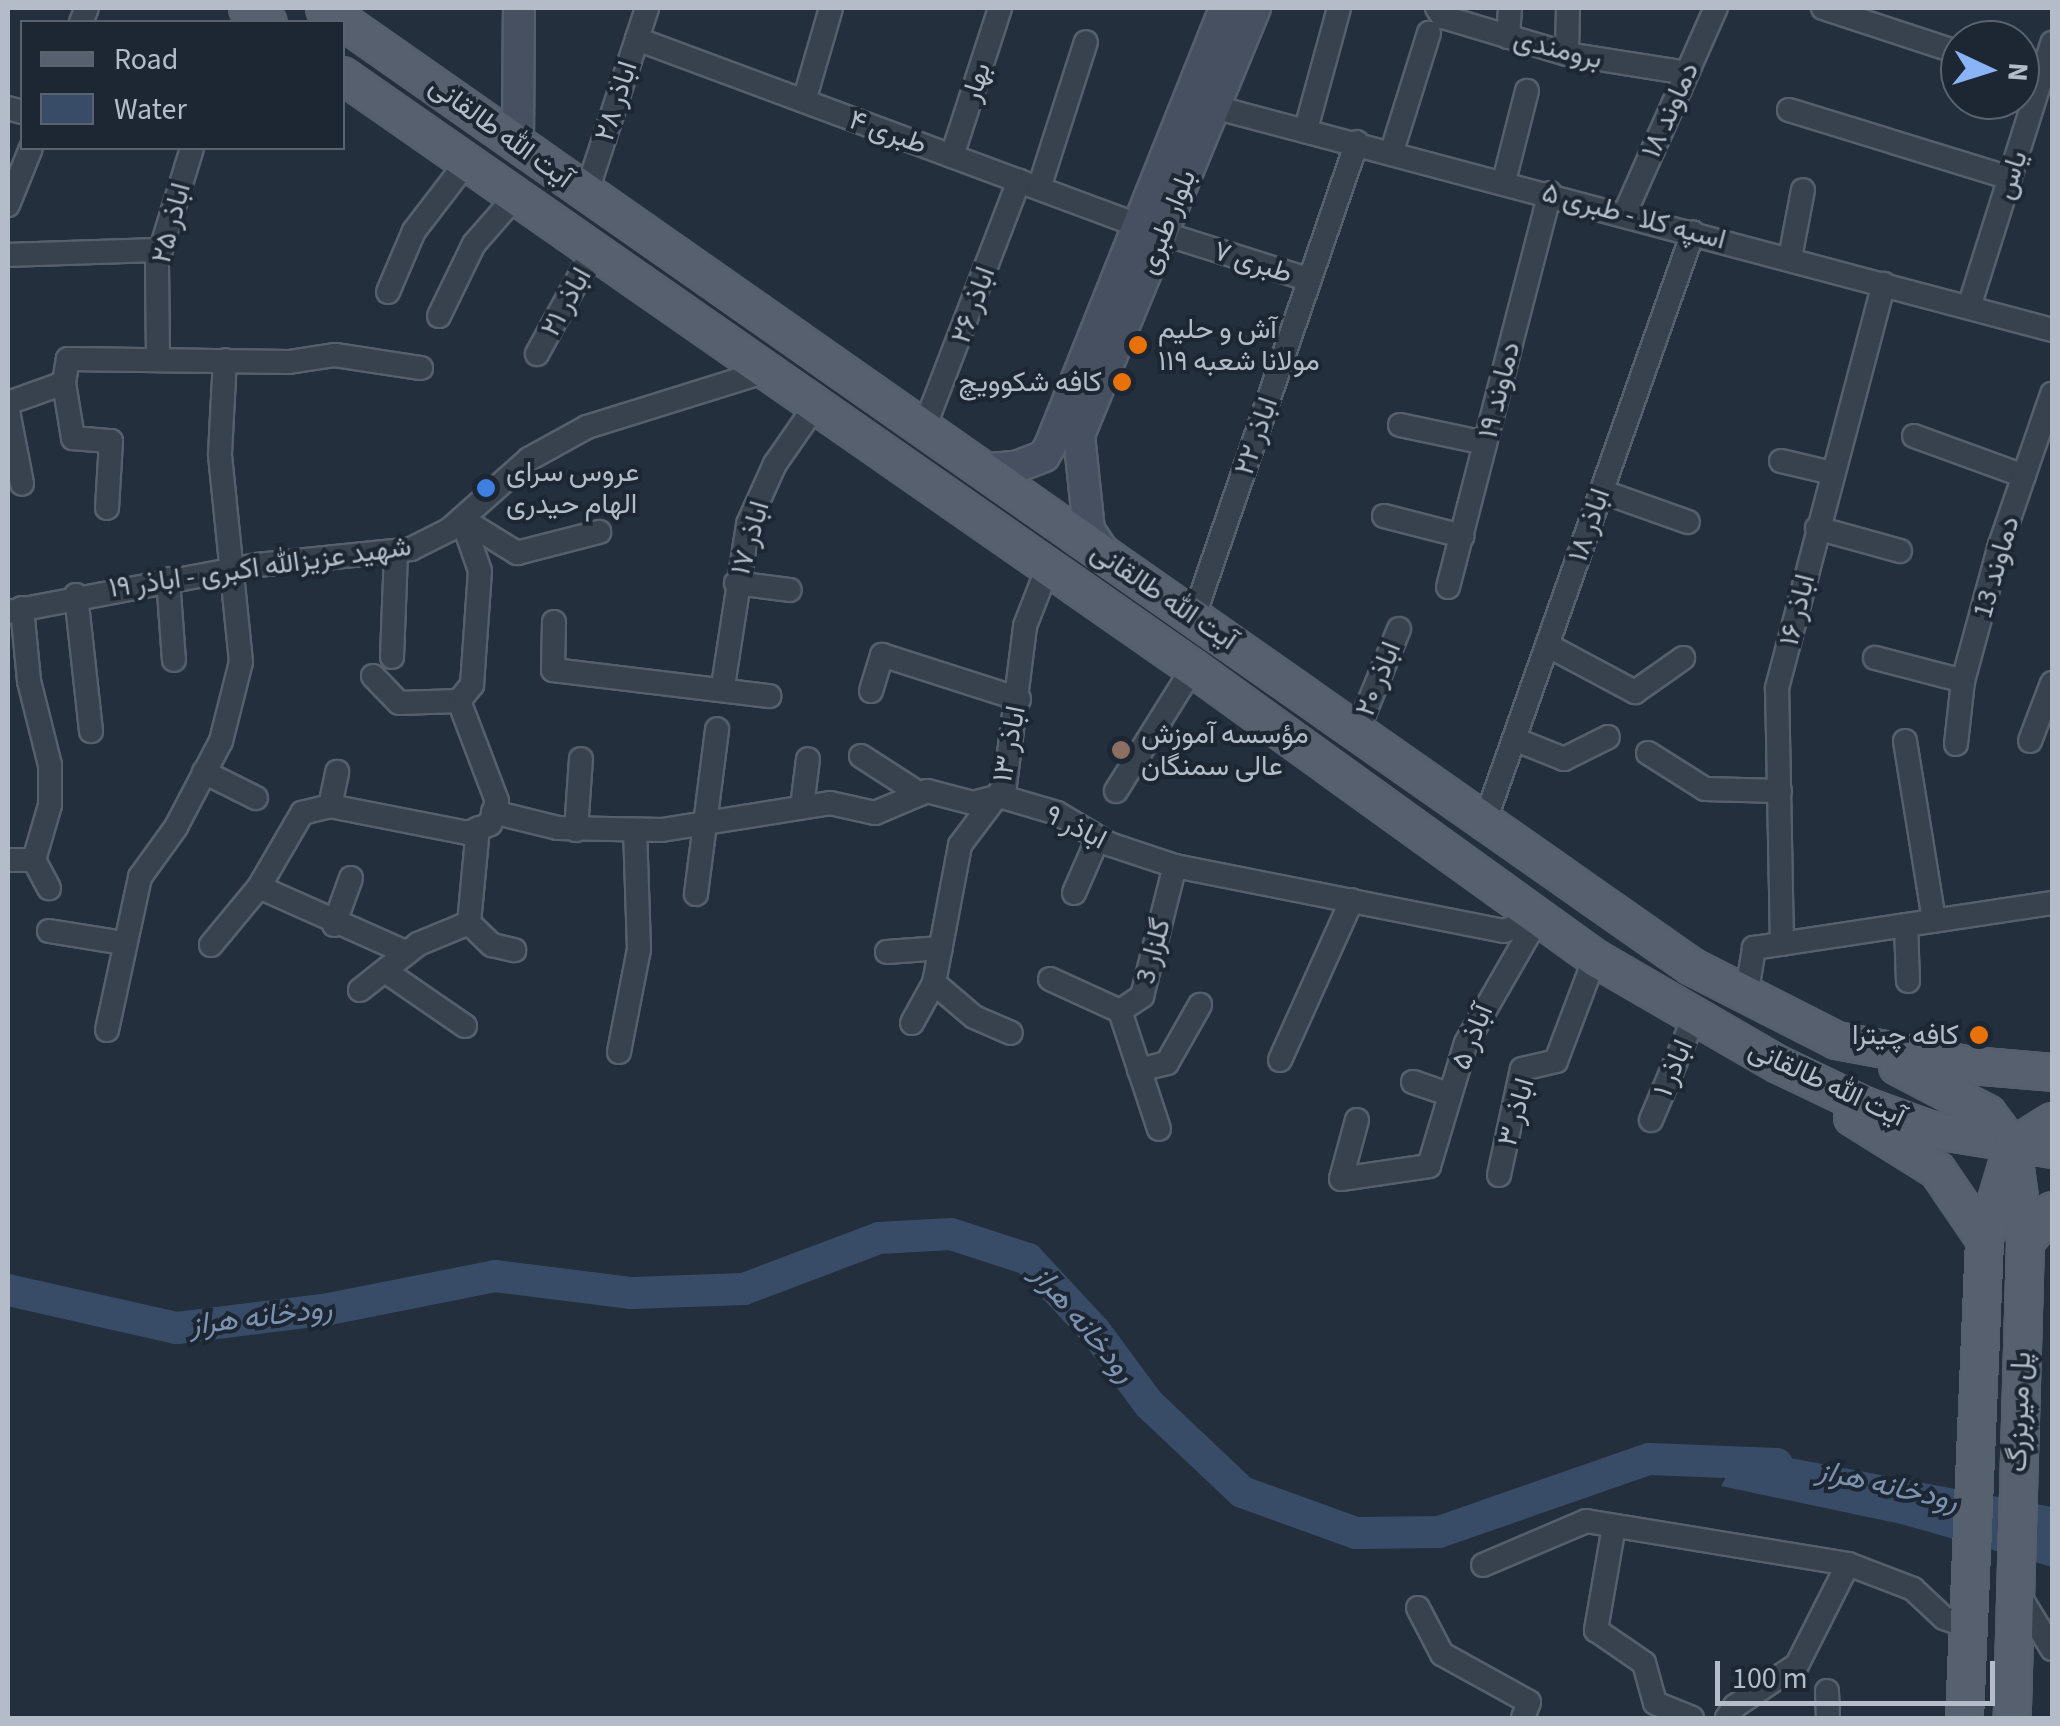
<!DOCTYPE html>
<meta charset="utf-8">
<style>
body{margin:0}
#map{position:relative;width:2060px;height:1726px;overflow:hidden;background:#242f3e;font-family:"Source Sans 3",Vazirmatn,sans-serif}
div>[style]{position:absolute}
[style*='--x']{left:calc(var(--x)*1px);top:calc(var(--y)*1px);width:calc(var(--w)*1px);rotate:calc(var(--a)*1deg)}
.water>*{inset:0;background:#394c67}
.river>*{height:32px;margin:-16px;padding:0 16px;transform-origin:16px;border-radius:16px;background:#394c67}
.roads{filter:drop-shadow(2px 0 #565f6c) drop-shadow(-2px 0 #565f6c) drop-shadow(0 2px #565f6c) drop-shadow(0 -2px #565f6c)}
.minor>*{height:22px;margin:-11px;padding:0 11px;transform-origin:11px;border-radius:11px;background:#38414e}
.secondary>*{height:30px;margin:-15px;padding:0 15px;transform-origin:15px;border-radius:15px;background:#465061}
.primary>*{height:35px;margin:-17.5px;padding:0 17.5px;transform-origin:17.5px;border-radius:17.5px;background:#56606e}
.dots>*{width:28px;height:28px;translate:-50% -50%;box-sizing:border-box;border:5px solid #1d2633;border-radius:50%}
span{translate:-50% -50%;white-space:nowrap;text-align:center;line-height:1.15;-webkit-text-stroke:8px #1d2633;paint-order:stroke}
.street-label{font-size:28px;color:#b4bcc9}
.poi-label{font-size:28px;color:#b4bcc9}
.left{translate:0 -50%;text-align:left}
.right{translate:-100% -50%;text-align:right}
.water-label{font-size:30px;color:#7c92b1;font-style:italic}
.frame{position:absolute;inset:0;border:10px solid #b4bcc9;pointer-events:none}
.legend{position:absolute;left:20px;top:20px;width:325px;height:130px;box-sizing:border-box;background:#1d2633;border:2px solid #59626f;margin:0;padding:12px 18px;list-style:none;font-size:30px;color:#b4bcc9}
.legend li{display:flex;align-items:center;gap:20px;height:50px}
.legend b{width:50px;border:2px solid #59626f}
.north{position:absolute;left:1940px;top:20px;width:100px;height:100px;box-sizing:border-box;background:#1d2633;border:2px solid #59626f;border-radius:50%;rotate:94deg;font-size:28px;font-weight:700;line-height:40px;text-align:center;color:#b4bcc9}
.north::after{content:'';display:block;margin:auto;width:35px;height:45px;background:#8ab4f8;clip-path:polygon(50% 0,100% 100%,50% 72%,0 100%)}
.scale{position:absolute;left:1715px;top:1661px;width:280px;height:45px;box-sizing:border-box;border:5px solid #b4bcc9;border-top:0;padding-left:12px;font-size:30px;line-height:35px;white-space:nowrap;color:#b4bcc9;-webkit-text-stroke:8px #1d2633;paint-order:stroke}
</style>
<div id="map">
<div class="water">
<i style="clip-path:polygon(1742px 1449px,2052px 1507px,2052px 1567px,1901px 1524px,1721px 1486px)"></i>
</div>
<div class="river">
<i style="--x:8;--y:1290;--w:173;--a:12.7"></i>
<i style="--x:177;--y:1328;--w:153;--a:-7.1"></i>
<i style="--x:329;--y:1309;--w:169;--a:-11.2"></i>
<i style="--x:495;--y:1276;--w:138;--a:7.1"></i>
<i style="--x:632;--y:1293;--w:112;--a:-2"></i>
<i style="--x:744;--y:1289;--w:144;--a:-20.7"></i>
<i style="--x:879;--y:1238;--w:72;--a:-3.2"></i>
<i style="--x:951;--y:1234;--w:81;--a:18"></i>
<i style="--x:1028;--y:1259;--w:98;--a:47.1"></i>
<i style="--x:1095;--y:1331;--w:91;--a:53.5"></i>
<i style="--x:1149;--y:1404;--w:128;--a:43.4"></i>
<i style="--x:1242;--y:1492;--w:121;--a:19.8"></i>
<i style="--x:1356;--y:1533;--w:83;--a:-0.7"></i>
<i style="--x:1439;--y:1532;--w:222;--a:-19.2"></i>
<i style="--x:1649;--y:1459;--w:128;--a:2.2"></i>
</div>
<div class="roads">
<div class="minor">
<i style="--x:1437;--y:8;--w:11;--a:56"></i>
<i style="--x:1443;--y:17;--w:129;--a:16.6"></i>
<i style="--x:1567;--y:54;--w:121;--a:9"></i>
<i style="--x:1823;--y:8;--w:144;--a:18.2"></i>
<i style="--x:81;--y:22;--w:15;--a:-67"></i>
<i style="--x:1508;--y:37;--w:29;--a:-86"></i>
<i style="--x:637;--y:39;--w:537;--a:20.39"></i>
<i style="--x:1140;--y:226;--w:178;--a:17.6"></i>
<i style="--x:1567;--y:54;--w:46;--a:-88.8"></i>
<i style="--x:804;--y:101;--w:97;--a:-73.8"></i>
<i style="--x:1214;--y:107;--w:867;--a:14.9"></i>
<i style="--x:8;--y:108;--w:15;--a:16"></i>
<i style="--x:1789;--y:110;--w:231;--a:17.1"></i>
<i style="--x:1306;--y:129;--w:125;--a:-74.7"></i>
<i style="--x:1392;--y:151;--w:124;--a:-72.6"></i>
<i style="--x:952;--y:156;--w:156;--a:-72"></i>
<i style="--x:1504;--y:181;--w:93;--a:-75.7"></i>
<i style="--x:1039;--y:188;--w:153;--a:-72.2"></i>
<i style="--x:586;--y:194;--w:196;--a:-71.8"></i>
<i style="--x:8;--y:205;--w:61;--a:-68"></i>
<i style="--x:1625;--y:213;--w:224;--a:-66.1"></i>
<i style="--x:8;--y:255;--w:153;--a:-1.9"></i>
<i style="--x:1790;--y:258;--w:69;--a:-79.2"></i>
<i style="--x:388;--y:292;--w:66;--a:-66.9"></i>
<i style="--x:414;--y:231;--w:87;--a:-52.5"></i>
<i style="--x:1969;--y:307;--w:277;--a:-72.5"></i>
<i style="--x:439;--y:316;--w:80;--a:-64.1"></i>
<i style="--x:474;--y:244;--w:64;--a:-48.8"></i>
<i style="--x:537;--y:354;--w:119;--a:-61.3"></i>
<i style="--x:158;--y:359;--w:97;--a:-90.6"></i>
<i style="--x:157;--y:262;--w:119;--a:-72.9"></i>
<i style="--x:64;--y:383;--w:56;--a:80.7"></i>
<i style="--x:73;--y:438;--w:38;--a:5"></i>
<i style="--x:111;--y:441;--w:67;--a:93.4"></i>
<i style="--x:8;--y:403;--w:59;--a:-19.7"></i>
<i style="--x:64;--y:383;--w:24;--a:-81"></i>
<i style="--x:68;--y:359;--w:221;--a:0.8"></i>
<i style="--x:289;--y:362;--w:47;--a:-8.7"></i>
<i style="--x:335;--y:355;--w:87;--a:8.6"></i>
<i style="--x:8;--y:411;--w:74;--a:79.1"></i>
<i style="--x:1400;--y:425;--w:87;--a:12"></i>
<i style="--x:924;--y:428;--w:265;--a:-69"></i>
<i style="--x:1914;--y:436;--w:117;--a:20"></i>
<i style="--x:1781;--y:461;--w:52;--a:13.2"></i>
<i style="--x:1601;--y:491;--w:92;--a:19.6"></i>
<i style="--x:1384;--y:516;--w:81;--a:14.4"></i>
<i style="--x:462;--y:519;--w:65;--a:31.7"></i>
<i style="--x:517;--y:553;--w:85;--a:-14.4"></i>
<i style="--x:1817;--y:528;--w:86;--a:15.5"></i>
<i style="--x:168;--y:579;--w:81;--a:85.8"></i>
<i style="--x:736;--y:583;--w:54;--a:7.4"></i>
<i style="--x:1448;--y:587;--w:407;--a:-75.5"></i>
<i style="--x:76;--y:595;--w:137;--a:83.7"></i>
<i style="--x:22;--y:608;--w:73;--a:84.5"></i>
<i style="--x:29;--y:681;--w:87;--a:76"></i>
<i style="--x:50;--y:765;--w:40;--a:90"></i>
<i style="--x:50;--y:805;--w:57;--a:106.2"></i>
<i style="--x:8;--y:612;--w:253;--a:-10.7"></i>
<i style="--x:257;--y:565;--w:155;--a:-5.9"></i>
<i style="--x:411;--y:549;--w:42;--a:-26.6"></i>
<i style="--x:449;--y:530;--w:107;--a:-41.6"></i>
<i style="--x:529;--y:459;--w:66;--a:-28.9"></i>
<i style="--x:587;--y:427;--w:189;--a:-17.3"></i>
<i style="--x:1194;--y:616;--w:501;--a:-71.02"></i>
<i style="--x:554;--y:622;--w:48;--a:91.2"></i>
<i style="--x:553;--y:670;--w:218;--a:6.9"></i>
<i style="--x:1547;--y:645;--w:100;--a:28.1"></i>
<i style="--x:1635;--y:692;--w:59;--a:-35.3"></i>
<i style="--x:392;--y:657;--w:106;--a:-87.8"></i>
<i style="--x:1875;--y:658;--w:91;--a:14.6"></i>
<i style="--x:373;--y:676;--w:37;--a:46"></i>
<i style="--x:399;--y:703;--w:60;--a:-1.9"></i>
<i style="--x:459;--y:701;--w:21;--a:-51"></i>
<i style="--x:472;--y:685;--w:114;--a:-86"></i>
<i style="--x:480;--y:571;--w:55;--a:-109.1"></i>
<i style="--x:723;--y:686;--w:164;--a:-81.2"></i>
<i style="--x:748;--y:524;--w:66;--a:-65.8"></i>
<i style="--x:775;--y:464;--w:72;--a:-55.2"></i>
<i style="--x:871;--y:691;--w:38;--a:-73"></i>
<i style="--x:882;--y:655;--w:144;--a:17.8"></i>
<i style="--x:1358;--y:729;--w:108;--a:-67.7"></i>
<i style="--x:1514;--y:739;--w:54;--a:21.8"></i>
<i style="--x:1564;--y:759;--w:49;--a:-26.6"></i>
<i style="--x:1905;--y:741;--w:182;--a:80.8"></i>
<i style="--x:2030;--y:741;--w:62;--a:-69.2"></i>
<i style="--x:1956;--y:744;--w:63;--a:-83.7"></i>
<i style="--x:1963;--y:681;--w:141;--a:-74.8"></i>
<i style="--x:2000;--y:545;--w:160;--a:-71"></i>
<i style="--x:1648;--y:753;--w:67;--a:32.3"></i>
<i style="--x:1705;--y:789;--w:75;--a:1.5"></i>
<i style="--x:861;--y:756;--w:70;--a:32.8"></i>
<i style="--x:204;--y:772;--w:58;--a:26.6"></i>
<i style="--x:1116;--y:791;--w:145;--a:-58"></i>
<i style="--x:330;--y:806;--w:141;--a:11.1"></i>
<i style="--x:468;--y:833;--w:24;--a:-22"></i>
<i style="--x:490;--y:824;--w:24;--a:-73"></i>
<i style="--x:497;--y:801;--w:107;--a:-110.8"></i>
<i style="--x:802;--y:807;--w:48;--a:-82.9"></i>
<i style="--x:493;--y:812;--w:67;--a:13.8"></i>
<i style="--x:558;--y:828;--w:104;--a:1.1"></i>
<i style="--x:662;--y:830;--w:170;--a:-9.1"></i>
<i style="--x:830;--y:803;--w:46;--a:12.5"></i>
<i style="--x:875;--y:813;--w:56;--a:-22.9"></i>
<i style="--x:927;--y:791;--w:48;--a:14.6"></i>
<i style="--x:973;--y:803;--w:27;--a:-15"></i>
<i style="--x:999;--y:796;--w:60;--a:16.3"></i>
<i style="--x:1057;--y:813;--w:61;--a:30.8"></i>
<i style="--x:1109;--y:844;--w:70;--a:18.4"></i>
<i style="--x:1175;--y:866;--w:335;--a:11.2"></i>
<i style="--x:1504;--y:931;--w:36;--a:-21"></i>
<i style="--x:1486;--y:818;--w:621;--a:-70.54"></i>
<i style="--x:576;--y:830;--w:71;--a:-86"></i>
<i style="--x:8;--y:860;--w:26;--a:0"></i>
<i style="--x:34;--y:860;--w:32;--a:62"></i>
<i style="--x:259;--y:887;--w:162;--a:24"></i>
<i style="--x:1074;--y:893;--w:60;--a:-66.4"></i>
<i style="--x:696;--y:894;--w:166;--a:-82.7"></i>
<i style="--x:469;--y:923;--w:32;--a:44"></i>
<i style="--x:492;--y:945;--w:23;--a:13"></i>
<i style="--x:334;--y:925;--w:50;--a:-70.1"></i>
<i style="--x:1906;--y:925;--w:56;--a:88"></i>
<i style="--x:49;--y:931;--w:76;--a:9.1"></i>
<i style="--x:1782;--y:944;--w:256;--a:-91.1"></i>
<i style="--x:1777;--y:688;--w:418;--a:-75.2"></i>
<i style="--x:211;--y:945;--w:75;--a:-50.4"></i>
<i style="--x:259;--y:887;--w:86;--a:-59.8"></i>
<i style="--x:302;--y:813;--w:29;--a:-14"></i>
<i style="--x:330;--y:806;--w:35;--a:-78"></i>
<i style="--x:887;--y:952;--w:54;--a:-4.2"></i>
<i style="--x:385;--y:971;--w:97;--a:34.5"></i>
<i style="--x:1050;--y:979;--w:77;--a:24.6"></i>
<i style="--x:1120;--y:1011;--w:27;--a:-34"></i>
<i style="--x:1142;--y:996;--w:134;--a:-75.8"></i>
<i style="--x:934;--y:983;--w:52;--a:40.4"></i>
<i style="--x:974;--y:1017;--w:40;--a:23.4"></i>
<i style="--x:360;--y:990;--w:74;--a:-38.4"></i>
<i style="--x:418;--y:944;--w:55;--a:-22.4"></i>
<i style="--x:469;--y:923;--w:95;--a:-84.6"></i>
<i style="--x:1746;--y:997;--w:50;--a:-80.7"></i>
<i style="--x:1754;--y:948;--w:301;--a:-8.6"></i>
<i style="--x:1120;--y:1011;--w:124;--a:71.7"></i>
<i style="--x:912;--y:1023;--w:46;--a:-61.2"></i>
<i style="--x:934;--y:983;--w:140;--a:-79.3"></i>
<i style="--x:960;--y:845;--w:75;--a:-53.1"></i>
<i style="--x:1005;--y:785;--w:160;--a:-82.8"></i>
<i style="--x:1025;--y:626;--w:63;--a:-68.7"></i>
<i style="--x:107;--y:1030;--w:157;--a:-77.8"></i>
<i style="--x:140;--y:877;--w:62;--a:-54.2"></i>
<i style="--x:176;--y:827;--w:97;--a:-62.4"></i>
<i style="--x:221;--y:741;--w:81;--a:-75.8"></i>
<i style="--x:241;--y:662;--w:209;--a:-95.8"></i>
<i style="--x:220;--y:454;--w:94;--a:-87"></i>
<i style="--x:619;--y:1052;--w:105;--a:-79"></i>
<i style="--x:639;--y:949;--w:119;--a:-91.9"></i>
<i style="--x:1280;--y:1060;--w:175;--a:-65.8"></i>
<i style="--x:1139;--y:1070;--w:29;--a:-14"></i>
<i style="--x:1167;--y:1063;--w:67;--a:-60.4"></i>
<i style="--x:1413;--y:1082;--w:39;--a:19"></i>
<i style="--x:1357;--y:1120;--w:61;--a:105.2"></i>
<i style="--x:1341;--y:1179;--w:89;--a:-8.4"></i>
<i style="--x:1429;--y:1166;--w:128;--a:-73.3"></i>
<i style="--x:1466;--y:1043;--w:144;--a:-60.1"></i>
<i style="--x:1651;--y:1120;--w:113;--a:-67.1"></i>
<i style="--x:1499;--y:1175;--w:108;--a:-77.8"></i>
<i style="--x:1522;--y:1069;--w:35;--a:-13"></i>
<i style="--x:1556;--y:1061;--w:110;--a:-69.3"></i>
<i style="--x:1614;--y:1526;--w:106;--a:99.8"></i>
<i style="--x:1596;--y:1630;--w:58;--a:34.5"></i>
<i style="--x:1644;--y:1663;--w:41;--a:74.6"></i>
<i style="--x:1655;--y:1703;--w:40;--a:22"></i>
<i style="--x:1483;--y:1565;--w:112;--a:-23.1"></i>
<i style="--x:1586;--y:1521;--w:266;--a:9.3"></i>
<i style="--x:1848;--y:1564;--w:70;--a:21"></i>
<i style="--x:1913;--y:1589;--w:42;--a:43.1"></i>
<i style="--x:1944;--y:1618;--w:24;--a:19"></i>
<i style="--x:2017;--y:1592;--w:67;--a:58.4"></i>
<i style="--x:1418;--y:1608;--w:52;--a:62.4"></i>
<i style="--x:1442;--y:1654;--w:99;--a:28.9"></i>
<i style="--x:1529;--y:1702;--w:17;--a:111"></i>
<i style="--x:1827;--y:1691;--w:27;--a:88"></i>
<i style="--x:1727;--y:1718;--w:14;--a:-56"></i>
<i style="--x:1735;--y:1706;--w:74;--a:-33.5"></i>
<i style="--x:1797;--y:1665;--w:113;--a:-63.2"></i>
</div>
<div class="secondary">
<i style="--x:518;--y:141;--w:133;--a:-89.6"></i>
<i style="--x:979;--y:470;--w:37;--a:-5"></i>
<i style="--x:1016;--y:467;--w:30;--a:-21"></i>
<i style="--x:1044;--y:456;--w:12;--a:-59"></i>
<i style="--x:1050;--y:446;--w:472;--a:-68.2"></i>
<i style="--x:1107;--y:557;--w:32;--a:-124"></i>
<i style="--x:1089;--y:530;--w:96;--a:-96"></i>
<i style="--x:1079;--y:435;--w:462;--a:-67.6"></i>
</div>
<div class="primary">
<i style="--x:247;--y:8;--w:25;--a:34"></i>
<i style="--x:324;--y:8;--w:1669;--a:35.02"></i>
<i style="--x:1691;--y:966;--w:163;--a:27"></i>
<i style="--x:1836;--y:1040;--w:137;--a:10.5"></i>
<i style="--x:1971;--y:1065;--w:81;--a:4.9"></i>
<i style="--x:342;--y:75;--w:1037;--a:34.87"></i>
<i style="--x:1193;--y:668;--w:496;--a:35.8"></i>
<i style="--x:1595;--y:958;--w:211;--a:30.1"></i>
<i style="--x:1778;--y:1064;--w:98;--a:25.5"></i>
<i style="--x:1866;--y:1106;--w:67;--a:20.1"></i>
<i style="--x:1929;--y:1129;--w:125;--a:9.2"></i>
<i style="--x:1897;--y:1066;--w:102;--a:27.6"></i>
<i style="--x:1987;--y:1113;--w:41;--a:52.9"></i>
<i style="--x:2012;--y:1146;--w:96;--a:82.2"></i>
<i style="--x:2025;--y:1241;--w:477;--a:91.6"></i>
<i style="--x:1852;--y:1117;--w:100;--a:31.9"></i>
<i style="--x:1937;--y:1170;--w:83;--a:55.7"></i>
<i style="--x:2025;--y:1241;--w:41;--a:-48.9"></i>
<i style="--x:1964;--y:1718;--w:479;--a:-87.6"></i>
<i style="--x:1984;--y:1239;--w:97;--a:-73.2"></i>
<i style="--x:2012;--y:1146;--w:47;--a:-32"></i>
</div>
</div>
<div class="dots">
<i style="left:1138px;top:345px;background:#e8710a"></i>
<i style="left:1122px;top:382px;background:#e8710a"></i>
<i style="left:486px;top:488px;background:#3f7fe0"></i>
<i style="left:1121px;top:750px;background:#8d6e63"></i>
<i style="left:1979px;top:1035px;background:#e8710a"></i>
</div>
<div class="street-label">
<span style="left:1558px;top:49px;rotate:14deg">برومندی</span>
<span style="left:976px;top:82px;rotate:-72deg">بهار</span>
<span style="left:616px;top:101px;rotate:-72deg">اباذر ۲۸</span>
<span style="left:1670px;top:110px;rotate:-66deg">دماوند ۱۸</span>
<span style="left:501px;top:132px;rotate:36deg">آیت الله طالقانی</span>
<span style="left:888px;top:132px;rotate:20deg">طبری ۴</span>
<span style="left:2011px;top:175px;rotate:-72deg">یاس</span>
<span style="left:1634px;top:216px;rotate:15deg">اسپه کلا - طبری ۵</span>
<span style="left:1167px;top:222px;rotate:-68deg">بلوار طبری</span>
<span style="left:171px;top:223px;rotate:-75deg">اباذر ۲۵</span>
<span style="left:1253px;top:262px;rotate:18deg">طبری ۷</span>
<span style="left:566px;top:302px;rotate:-61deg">اباذر ۲۱</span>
<span style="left:973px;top:305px;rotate:-70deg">اباذر ۲۶</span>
<span style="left:1499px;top:390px;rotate:-76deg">دماوند ۱۹</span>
<span style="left:1256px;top:436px;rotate:-71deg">اباذر ۲۲</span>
<span style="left:1589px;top:525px;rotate:-71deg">اباذر ۱۸</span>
<span style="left:750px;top:538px;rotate:-74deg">اباذر ۱۷</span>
<span style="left:260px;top:567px;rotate:-8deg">شهید عزیزالله اکبری - اباذر ۱۹</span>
<span style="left:1996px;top:567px;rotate:-74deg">دماوند 13</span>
<span style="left:1164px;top:596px;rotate:34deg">آیت الله طالقانی</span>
<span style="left:1797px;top:610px;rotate:-76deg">اباذر ۱۶</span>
<span style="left:1378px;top:679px;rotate:-68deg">اباذر ۲۰</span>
<span style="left:1009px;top:744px;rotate:-79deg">اباذر ۱۳</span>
<span style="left:1076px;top:827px;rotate:27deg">اباذر ۹</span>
<span style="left:1153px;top:951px;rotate:-75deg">گلزار 3</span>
<span style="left:1472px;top:1037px;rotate:-68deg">آباذر ۵</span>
<span style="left:1673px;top:1068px;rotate:-67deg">اباذر ۱</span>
<span style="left:1827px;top:1083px;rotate:25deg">آیت الله طالقانی</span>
<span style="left:1516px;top:1112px;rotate:-74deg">اباذر ۳</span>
<span style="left:2019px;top:1412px;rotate:-88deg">پل میربزرگ</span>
</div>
<div class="poi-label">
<span class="left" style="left:1158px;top:345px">آش و حلیم<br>مولانا شعبه ۱۱۹</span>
<span class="right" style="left:1102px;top:382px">کافه شکوویچ</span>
<span class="left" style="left:506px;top:488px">عروس سرای<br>الهام حیدری</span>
<span class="left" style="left:1141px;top:750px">مؤسسه آموزش<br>عالی سمنگان</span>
<span class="right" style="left:1959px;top:1035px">کافه چیترا</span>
</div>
<div class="water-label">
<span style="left:261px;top:1317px;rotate:-7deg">رودخانه هراز</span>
<span style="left:1083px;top:1324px;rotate:50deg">رودخانه هراز</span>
<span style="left:1888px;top:1486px;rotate:13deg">رودخانه هراز</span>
</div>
<div class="frame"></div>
<ul class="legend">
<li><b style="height:12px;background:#56606e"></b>Road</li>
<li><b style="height:28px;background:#394c67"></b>Water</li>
</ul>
<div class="north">N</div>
<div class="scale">100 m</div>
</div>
